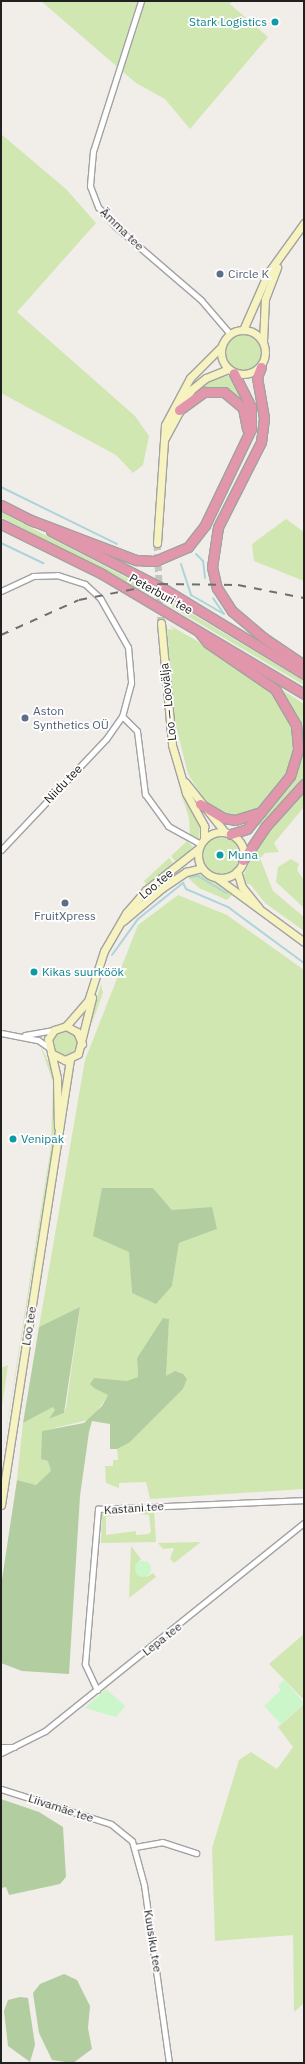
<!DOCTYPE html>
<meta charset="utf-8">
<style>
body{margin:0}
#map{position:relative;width:305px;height:2064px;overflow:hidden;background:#f1ede8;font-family:"IBM Plex Sans",sans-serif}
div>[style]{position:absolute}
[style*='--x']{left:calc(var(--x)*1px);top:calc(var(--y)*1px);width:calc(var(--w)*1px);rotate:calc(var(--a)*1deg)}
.grass>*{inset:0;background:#d1e7b2}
.round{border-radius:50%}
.forest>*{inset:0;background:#b2cda0}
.park>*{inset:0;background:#caf6c9}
.stream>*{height:2px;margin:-1px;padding:0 1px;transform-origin:1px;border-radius:1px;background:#acd5db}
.secondary-tunnel>*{height:7px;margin-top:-3.5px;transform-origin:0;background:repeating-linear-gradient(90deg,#c7c4c0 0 7px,transparent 0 10.5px)}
.roads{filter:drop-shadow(1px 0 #a2a2a2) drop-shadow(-1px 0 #a2a2a2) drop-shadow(0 1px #a2a2a2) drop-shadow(0 -1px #a2a2a2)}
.street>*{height:5px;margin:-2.5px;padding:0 2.5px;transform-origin:2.5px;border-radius:2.5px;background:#fff}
.secondary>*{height:7px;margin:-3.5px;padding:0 3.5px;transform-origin:3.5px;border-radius:3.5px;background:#f6f3c1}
.secondary>.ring{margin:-3.5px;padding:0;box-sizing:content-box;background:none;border:7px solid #f6f3c1;border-radius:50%}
.highway>*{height:9px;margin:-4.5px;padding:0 4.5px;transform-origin:4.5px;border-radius:4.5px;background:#e296ac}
.rail>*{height:2px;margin-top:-1px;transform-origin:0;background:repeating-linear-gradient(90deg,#6f6f6f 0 8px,transparent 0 16px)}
.dots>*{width:11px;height:11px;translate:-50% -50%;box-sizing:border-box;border:2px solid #fff;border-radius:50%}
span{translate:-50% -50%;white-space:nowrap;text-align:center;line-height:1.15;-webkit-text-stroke:3.5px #fff;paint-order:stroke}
.culture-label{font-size:12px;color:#0d838f}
.right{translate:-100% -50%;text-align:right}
.left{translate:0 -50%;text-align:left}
.street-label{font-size:12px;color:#212121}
.service-label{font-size:12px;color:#4e5e75}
.frame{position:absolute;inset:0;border:2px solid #212121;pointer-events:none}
</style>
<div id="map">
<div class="grass">
<i style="clip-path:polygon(41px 1px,232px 1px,230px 4px,268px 37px,190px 129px,165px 99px,136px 83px)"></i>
<i style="clip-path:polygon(1px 134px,66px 189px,96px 223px,17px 312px,135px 416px,149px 436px,143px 465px,133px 473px,116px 455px,1px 393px)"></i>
<i class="round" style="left:224px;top:333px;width:38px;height:38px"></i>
<i style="clip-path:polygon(228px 375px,245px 403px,224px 387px,198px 389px,208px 380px)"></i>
<i style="clip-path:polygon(1px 512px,167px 599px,304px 681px,304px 685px,165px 603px,1px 517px)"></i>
<i style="clip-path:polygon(286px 519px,304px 532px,304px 581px,254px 561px,252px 544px)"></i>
<i style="clip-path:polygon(169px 625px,225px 657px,272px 691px,283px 705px,293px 729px,293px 758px,285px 777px,258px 809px,230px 816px,209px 807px,188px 774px,174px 718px,167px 629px,174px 630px)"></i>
<i style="clip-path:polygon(278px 687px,304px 704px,304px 779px,260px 827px,257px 824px,289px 785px,302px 752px,297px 715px)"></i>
<i style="clip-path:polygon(304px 788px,304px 807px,274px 843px,279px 852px,265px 853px,260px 858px,273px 891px,304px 917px,304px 931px,265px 903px,250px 884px,244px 884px,243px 876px,263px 834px)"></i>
<i style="clip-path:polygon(180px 790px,200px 827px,199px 839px,190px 836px,189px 818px)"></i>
<i class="round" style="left:202px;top:836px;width:38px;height:38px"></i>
<i style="clip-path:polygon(187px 841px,193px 847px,176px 862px,171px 856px)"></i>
<i style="clip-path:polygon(169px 858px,174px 864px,146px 884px,144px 881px)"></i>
<i style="clip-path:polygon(291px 859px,299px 864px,297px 870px,304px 880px,304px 908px,276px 882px,278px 867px)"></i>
<i style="clip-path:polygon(192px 873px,204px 875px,233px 894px,227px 900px,199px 888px,186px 876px)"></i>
<i style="clip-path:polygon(evenodd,178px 895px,227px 915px,304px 970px,304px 1489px,150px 1499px,146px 1482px,119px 1483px,119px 1488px,106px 1483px,105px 1466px,113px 1466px,113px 1460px,118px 1460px,117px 1449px,129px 1443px,183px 1389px,187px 1379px,165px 1376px,169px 1319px,164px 1318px,137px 1358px,138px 1377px,108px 1395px,92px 1419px,42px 1431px,52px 1471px,36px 1485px,17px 1480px,23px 1423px,53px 1407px,56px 1410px,50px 1419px,64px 1413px,66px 1408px,80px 1308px,39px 1327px,85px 1060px,138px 925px,178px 895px,153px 1188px,172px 1210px,217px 1229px,179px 1243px,172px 1286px,132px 1293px,130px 1252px,153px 1188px)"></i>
<i style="clip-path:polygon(101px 984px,103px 993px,92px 1023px,90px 1022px)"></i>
<i class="round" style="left:53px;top:1031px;width:24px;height:24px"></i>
<i style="clip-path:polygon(40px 1045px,53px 1071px,55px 1117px,53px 1146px,1px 1463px,51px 1146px,53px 1082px)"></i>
<i style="clip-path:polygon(8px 1365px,1px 1413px,1px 1368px)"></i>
<i style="clip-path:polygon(154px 1510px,156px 1542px,101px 1543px,102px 1512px,116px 1512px,116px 1515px,106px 1517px,106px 1535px,136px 1531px,136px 1535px,148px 1534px,151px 1532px,149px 1515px,139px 1514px,138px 1511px)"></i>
<i style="clip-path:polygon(201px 1542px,174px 1563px,170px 1559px,174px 1548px,163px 1549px,158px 1543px)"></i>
<i style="clip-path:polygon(131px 1546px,141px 1559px,135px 1566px,147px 1577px,153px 1573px,156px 1577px,129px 1598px)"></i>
<i style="clip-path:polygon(304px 1634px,304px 1700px,269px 1664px)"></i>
<i style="clip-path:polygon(304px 1704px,304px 2003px,294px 2012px,293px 1935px,215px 1941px,212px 1848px,239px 1760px,251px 1752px,277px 1769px,293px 1747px,278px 1727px)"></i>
</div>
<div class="forest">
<i style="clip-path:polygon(102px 1188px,153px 1188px,172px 1210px,212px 1207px,217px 1229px,179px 1243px,172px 1286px,156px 1304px,132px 1293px,129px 1252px,93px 1236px)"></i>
<i style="clip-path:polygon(80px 1307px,64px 1413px,49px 1419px,55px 1410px,53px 1407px,23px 1423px,39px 1327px)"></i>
<i style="clip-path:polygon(163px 1318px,169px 1319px,166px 1376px,175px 1371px,183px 1374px,187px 1379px,183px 1389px,129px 1443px,117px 1449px,110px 1449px,110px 1424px,92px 1421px,89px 1432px,80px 1496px,69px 1674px,22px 1671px,1px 1663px,1px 1586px,17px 1480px,36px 1485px,51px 1471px,48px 1461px,41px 1459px,42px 1431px,84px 1423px,102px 1406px,108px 1395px,94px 1388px,90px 1384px,94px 1378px,127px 1381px,138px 1377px,137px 1358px)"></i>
<i style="clip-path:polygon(1px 1799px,39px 1812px,63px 1827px,66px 1877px,60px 1884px,9px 1895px,6px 1887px,1px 1888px)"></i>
<i style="clip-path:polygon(64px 1974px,77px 1980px,90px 2006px,88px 2028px,92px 2049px,73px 2063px,52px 2060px,39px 2033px,33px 1993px,40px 1984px)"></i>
<i style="clip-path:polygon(20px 1997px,28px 1998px,35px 2045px,30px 2062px,8px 2046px,4px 2011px,8px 2000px)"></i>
</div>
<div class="park">
<i class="round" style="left:135px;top:1561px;width:16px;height:16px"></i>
<i style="clip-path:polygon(284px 1680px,304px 1703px,281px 1724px,264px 1706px,281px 1690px,278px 1686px)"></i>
<i style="clip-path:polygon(106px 1689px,125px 1706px,116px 1717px,85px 1708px)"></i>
</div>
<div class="stream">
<i style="--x:1;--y:487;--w:129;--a:26.2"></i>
<i style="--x:1;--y:543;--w:47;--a:25.5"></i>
<i style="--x:196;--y:554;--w:10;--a:45"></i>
<i style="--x:203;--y:561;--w:17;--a:83"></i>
<i style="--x:181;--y:564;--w:33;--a:72"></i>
<i style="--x:191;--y:595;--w:38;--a:30"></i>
<i style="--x:224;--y:614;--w:19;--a:-125"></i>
<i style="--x:190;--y:877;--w:8;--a:-7"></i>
<i style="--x:198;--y:876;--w:33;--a:31"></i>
<i style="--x:112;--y:955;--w:44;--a:-54.2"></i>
<i style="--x:138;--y:919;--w:58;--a:-38.7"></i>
<i style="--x:183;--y:883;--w:7;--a:63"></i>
<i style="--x:186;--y:889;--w:46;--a:23.2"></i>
<i style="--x:228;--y:907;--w:94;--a:36.4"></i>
</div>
<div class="secondary-tunnel">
<i style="--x:157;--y:543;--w:80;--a:87.1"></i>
</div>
<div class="roads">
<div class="street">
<i style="--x:141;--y:1;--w:157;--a:107.7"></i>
<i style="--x:93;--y:151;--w:35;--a:95"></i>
<i style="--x:90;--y:186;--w:22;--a:69"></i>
<i style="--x:98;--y:207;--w:25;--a:48"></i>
<i style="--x:115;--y:226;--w:113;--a:40.7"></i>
<i style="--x:201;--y:300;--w:45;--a:49.5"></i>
<i style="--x:1;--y:591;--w:35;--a:-25"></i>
<i style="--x:33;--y:576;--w:24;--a:-2"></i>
<i style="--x:57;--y:575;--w:29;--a:18"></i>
<i style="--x:85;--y:584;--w:21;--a:43"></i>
<i style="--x:100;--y:598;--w:56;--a:60.3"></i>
<i style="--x:128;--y:647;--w:36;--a:85"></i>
<i style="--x:131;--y:683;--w:34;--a:105"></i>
<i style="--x:122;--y:716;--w:21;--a:45"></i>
<i style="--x:137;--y:731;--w:64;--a:82.8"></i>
<i style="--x:145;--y:794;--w:39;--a:54"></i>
<i style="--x:168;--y:826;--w:37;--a:29"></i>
<i style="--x:1;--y:850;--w:153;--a:-46.6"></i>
<i style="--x:106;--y:739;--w:28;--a:-55"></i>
<i style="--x:1;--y:1033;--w:38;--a:11"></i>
<i style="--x:38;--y:1040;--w:12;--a:35"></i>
<i style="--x:25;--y:1035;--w:29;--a:-10"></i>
<i style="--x:97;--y:1690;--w:29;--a:-115"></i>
<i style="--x:85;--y:1664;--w:156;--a:-85.2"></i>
<i style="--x:98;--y:1509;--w:206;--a:-2.5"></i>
<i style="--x:1;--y:1747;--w:13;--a:0"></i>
<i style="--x:1;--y:1753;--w:49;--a:-26.6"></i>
<i style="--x:45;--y:1731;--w:332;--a:-38.8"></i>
<i style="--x:1;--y:1789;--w:115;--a:17.7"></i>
<i style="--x:111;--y:1824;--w:27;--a:39"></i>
<i style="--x:132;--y:1841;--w:46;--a:74.7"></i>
<i style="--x:144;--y:1885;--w:180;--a:82"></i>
<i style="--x:135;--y:1847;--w:27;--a:-10"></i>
<i style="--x:162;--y:1842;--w:36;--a:18"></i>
</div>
<div class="secondary">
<i class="ring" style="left:221px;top:330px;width:37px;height:37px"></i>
<i style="--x:243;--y:330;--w:62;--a:-66.3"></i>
<i style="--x:268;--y:273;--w:62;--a:-54.2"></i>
<i style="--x:263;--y:341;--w:42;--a:-87.3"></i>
<i style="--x:265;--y:299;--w:34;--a:-69"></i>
<i style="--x:165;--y:438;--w:55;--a:-61.6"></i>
<i style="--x:191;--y:390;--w:19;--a:-39"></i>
<i style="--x:206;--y:378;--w:24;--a:-22"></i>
<i style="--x:157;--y:543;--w:118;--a:-86.1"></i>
<i style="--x:165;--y:425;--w:53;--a:-62"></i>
<i style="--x:190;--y:378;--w:44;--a:-45"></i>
<i style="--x:161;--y:623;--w:122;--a:84.8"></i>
<i style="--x:172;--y:745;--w:50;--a:73.7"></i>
<i style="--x:186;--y:793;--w:38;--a:61"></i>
<i style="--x:204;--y:826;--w:12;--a:90"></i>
<i style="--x:185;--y:782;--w:63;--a:51.5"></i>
<i class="ring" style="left:198px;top:832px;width:39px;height:39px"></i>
<i style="--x:237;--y:871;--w:17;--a:73"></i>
<i style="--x:242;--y:887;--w:26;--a:51"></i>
<i style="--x:217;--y:878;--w:108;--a:36.3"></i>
<i style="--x:123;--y:921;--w:51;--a:-40.2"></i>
<i style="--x:162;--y:888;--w:29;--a:-34"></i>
<i style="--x:186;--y:872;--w:16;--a:-14"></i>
<i style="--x:66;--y:1026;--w:33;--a:-49"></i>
<i style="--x:88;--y:1001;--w:52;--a:-72.3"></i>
<i style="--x:104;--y:951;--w:44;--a:-59.9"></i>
<i style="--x:126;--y:913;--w:30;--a:-49"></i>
<i style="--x:146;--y:890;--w:66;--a:-38.3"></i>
<i style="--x:51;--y:1053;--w:16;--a:27"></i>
<i style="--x:65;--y:1060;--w:14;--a:-25"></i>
<i style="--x:78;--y:1054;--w:58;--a:-76"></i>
<i style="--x:58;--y:1127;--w:49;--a:-91.2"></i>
<i style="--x:57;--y:1078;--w:40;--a:-103"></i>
<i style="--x:48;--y:1039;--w:11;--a:-56"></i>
<i style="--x:54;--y:1030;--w:13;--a:-18"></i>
<i style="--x:66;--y:1026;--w:13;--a:29"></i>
<i style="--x:77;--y:1032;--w:13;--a:67"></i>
<i style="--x:1;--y:1505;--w:451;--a:-81.2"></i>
</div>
<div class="highway">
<i style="--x:261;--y:367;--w:11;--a:112"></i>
<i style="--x:257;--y:377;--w:42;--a:80.3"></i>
<i style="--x:264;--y:418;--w:24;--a:97"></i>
<i style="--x:261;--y:442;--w:95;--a:116.8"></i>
<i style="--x:218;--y:527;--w:40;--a:98.5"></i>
<i style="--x:212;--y:567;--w:22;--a:77"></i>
<i style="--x:217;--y:588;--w:27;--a:57"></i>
<i style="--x:232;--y:611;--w:42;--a:40.2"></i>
<i style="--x:264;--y:638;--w:48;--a:34"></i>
<i style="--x:179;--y:410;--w:31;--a:-36"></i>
<i style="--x:204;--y:392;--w:20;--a:0"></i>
<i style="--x:224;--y:392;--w:25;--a:40"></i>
<i style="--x:243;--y:408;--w:21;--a:79"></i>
<i style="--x:1;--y:505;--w:36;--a:27"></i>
<i style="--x:28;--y:519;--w:116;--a:20.8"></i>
<i style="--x:136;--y:560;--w:19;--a:3"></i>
<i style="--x:155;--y:561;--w:36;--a:-23"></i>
<i style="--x:188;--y:547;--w:28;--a:-52"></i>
<i style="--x:205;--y:525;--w:106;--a:-64.4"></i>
<i style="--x:251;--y:429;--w:22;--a:-90"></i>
<i style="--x:251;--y:407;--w:38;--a:-117"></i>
<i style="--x:1;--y:524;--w:113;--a:26.3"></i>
<i style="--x:102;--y:574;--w:235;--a:30.7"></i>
<i style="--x:51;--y:531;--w:129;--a:27.2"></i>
<i style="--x:166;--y:590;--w:162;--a:31.3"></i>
<i style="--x:199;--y:632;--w:14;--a:51"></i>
<i style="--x:208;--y:643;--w:81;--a:34.5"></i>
<i style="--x:275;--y:689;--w:42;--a:59.7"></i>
<i style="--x:296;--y:725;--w:25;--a:85"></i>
<i style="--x:298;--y:750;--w:27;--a:107"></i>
<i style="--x:290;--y:776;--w:68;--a:129.1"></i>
<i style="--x:247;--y:829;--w:17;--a:163"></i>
<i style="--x:200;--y:804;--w:27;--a:31"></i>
<i style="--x:223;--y:818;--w:12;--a:9"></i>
<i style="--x:235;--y:820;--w:27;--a:-17"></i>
<i style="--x:243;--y:860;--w:41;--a:-55.9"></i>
<i style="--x:266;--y:826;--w:57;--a:-47.9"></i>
</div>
</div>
<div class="rail">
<i style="--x:1;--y:635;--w:85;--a:-24.2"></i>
<i style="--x:79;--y:600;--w:83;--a:-11.2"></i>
<i style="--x:160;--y:584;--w:78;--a:0.7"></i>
<i style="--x:238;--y:585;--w:67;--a:11.1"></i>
</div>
<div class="dots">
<i style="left:275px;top:22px;background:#0f9aa8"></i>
<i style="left:220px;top:274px;background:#5c6f8a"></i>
<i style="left:25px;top:718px;background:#5c6f8a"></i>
<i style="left:220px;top:855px;background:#0f9aa8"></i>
<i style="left:65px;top:903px;background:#5c6f8a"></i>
<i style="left:34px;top:972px;background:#0f9aa8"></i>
<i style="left:13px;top:1139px;background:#0f9aa8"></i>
</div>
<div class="culture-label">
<span class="right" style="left:267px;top:22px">Stark Logistics</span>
<span class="left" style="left:228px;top:855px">Muna</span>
<span class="left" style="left:42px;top:972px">Kikas suurköök</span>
<span class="left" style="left:21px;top:1139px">Venipak</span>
</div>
<div class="street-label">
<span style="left:122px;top:229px;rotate:44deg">Ämma tee</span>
<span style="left:161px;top:594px;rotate:29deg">Peterburi tee</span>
<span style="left:168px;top:702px;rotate:-96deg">Loo — Loovälja</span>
<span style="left:63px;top:784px;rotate:-46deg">Niidu tee</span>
<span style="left:156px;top:884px;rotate:-40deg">Loo tee</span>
<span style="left:29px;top:1326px;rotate:-81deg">Loo tee</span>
<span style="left:134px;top:1508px;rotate:-4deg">Kastani tee</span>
<span style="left:162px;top:1639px;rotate:-38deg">Lepa tee</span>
<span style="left:61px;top:1808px;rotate:18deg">Liivamäe tee</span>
<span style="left:153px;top:1941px;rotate:81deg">Kuusiku tee</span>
</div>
<div class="service-label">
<span class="left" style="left:228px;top:274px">Circle K</span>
<span class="left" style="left:33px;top:718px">Aston<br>Synthetics OÜ</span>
<span style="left:65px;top:916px">FruitXpress</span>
</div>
<div class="frame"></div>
</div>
